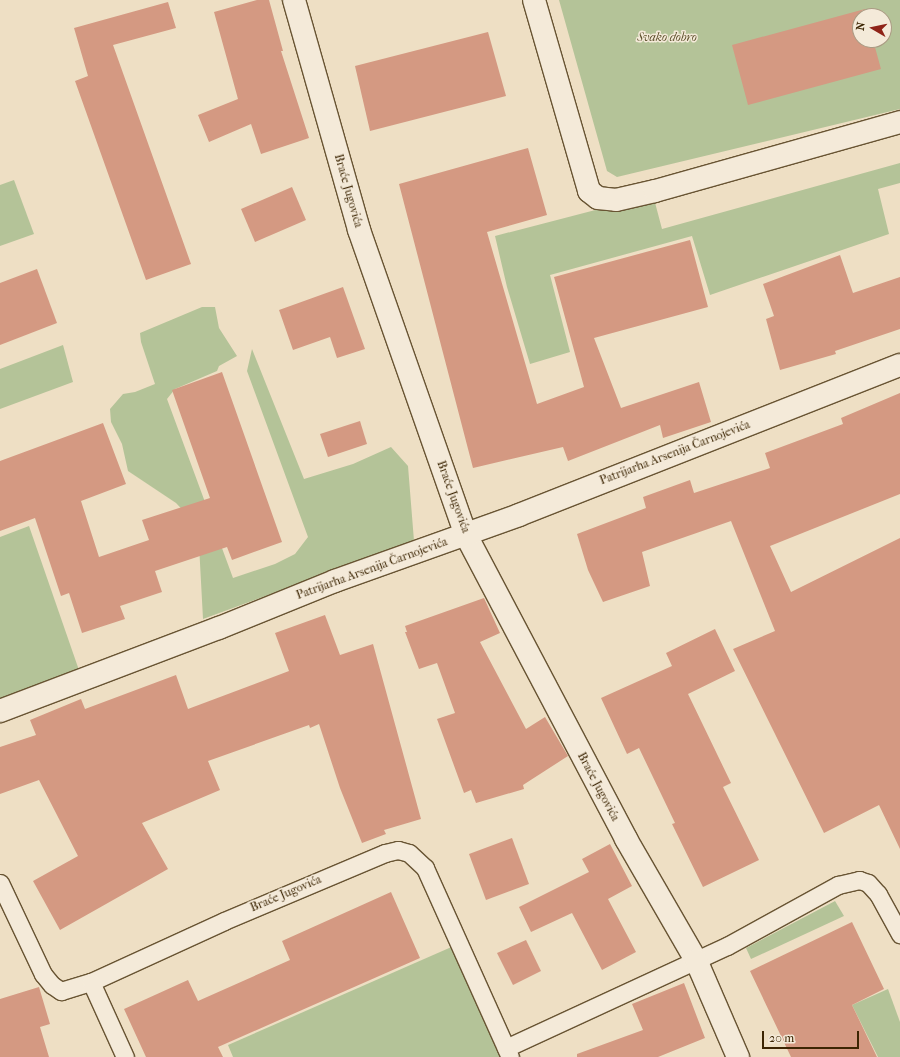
<!DOCTYPE html>
<meta charset="utf-8">
<style>
body{margin:0}
#map{position:relative;width:900px;height:1057px;overflow:hidden;background:#eedfc4;font-family:"IM FELL French Canon",serif}
div>[style]{position:absolute}
[style*='--x']{left:calc(var(--x)*1px);top:calc(var(--y)*1px);width:calc(var(--w)*1px);rotate:calc(var(--a)*1deg)}
.green>*{inset:0;background:#b4c398}
.building>*{inset:0;background:#d49982}
.roads{filter:drop-shadow(1px 0 #685433) drop-shadow(-1px 0 #685433) drop-shadow(0 1px #685433) drop-shadow(0 -1px #685433)}
.service>*{height:17px;margin:-8.5px;padding:0 8.5px;transform-origin:8.5px;border-radius:8.5px;background:#f4ead9}
.minor>*{height:22px;margin:-11px;padding:0 11px;transform-origin:11px;border-radius:11px;background:#f4ead9}
span{translate:-50% -50%;white-space:nowrap;text-align:center;line-height:1.15;-webkit-text-stroke:3px #f4ead9;paint-order:stroke}
.park-label{font-size:12px;color:#5a4c28;font-style:italic}
.street-label{font-size:12px;color:#3c2503}
.north{position:absolute;left:852px;top:8px;width:40px;height:40px;box-sizing:border-box;background:#f4ead9;border:1px solid #aa9b83;border-radius:50%;rotate:279deg;font-size:11px;font-weight:700;line-height:16px;text-align:center;color:#3c2503}
.north::after{content:'';display:block;margin:auto;width:14px;height:18px;background:#8f2418;clip-path:polygon(50% 0,100% 100%,50% 72%,0 100%)}
.scale{position:absolute;left:762px;top:1031px;width:97px;height:18px;box-sizing:border-box;border:2px solid #3c2503;border-top:0;padding-left:5px;font-size:12px;line-height:14px;white-space:nowrap;color:#3c2503;-webkit-text-stroke:3px #f4ead9;paint-order:stroke}
</style>
<div id="map">
<div class="green">
<i style="clip-path:polygon(evenodd,559px 0,900px 0,900px 109px,617px 177px,607px 171px,559px 0,860px 16px,884px 16px,884px 40px,860px 40px,860px 16px)"></i>
<i style="clip-path:polygon(900px 163px,900px 183px,878px 189px,889px 234px,710px 295px,692px 236px,550px 275px,570px 352px,530px 364px,507px 287px,495px 236px,653px 195px,662px 229px)"></i>
<i style="clip-path:polygon(14px 180px,34px 234px,0 246px,0 185px)"></i>
<i style="clip-path:polygon(202px 307px,215px 307px,219px 328px,237px 356px,219px 366px,217px 371px,175px 389px,167px 399px,233px 578px,275px 564px,295px 554px,308px 537px,247px 371px,252px 349px,304px 479px,353px 464px,391px 447px,408px 466px,414px 541px,203px 619px,198px 526px,176px 503px,128px 471px,122px 444px,111px 422px,110px 409px,123px 394px,135px 392px,155px 384px,141px 342px,140px 333px)"></i>
<i style="clip-path:polygon(63px 345px,73px 382px,0 409px,0 369px)"></i>
<i style="clip-path:polygon(29px 526px,81px 676px,0 708px,0 537px)"></i>
<i style="clip-path:polygon(835px 901px,844px 916px,751px 959px,746px 948px)"></i>
<i style="clip-path:polygon(456px 945px,505px 1057px,233px 1057px,228px 1045px)"></i>
<i style="clip-path:polygon(888px 989px,900px 1022px,900px 1057px,878px 1057px,852px 1005px)"></i>
</div>
<div class="building">
<i style="clip-path:polygon(257px 0,269px 0,283px 51px,281px 51px,309px 138px,261px 154px,251px 124px,209px 142px,198px 115px,238px 99px,214px 12px)"></i>
<i style="clip-path:polygon(168px 2px,176px 28px,113px 45px,191px 264px,146px 280px,75px 81px,88px 76px,74px 28px)"></i>
<i style="clip-path:polygon(865px 9px,867px 16px,860px 16px,860px 40px,873px 40px,881px 69px,748px 105px,732px 45px)"></i>
<i style="clip-path:polygon(488px 32px,506px 96px,370px 131px,355px 66px)"></i>
<i style="clip-path:polygon(528px 148px,547px 215px,487px 232px,537px 404px,584px 387px,554px 277px,690px 240px,708px 307px,594px 338px,621px 408px,699px 382px,711px 422px,663px 438px,660px 425px,568px 461px,563px 447px,473px 468px,399px 184px)"></i>
<i style="clip-path:polygon(292px 187px,306px 220px,255px 242px,241px 209px)"></i>
<i style="clip-path:polygon(840px 255px,853px 293px,900px 277px,900px 329px,835px 351px,836px 354px,780px 370px,766px 319px,774px 316px,763px 284px)"></i>
<i style="clip-path:polygon(37px 269px,57px 323px,0 345px,0 283px)"></i>
<i style="clip-path:polygon(343px 287px,365px 349px,337px 358px,330px 337px,293px 350px,279px 310px)"></i>
<i style="clip-path:polygon(222px 372px,282px 542px,232px 560px,227px 547px,155px 571px,162px 592px,120px 606px,125px 619px,82px 633px,69px 593px,61px 596px,35px 518px,0 531px,0 461px,103px 423px,126px 484px,81px 501px,99px 557px,149px 540px,142px 520px,210px 498px,172px 390px)"></i>
<i style="clip-path:polygon(900px 393px,900px 494px,770px 546px,791px 592px,900px 538px,900px 849px,879px 805px,824px 833px,733px 649px,775px 631px,731px 521px,642px 552px,650px 586px,603px 602px,588px 570px,577px 534px,646px 508px,643px 497px,690px 480px,694px 493px,770px 468px,765px 453px,843px 424px,841px 418px)"></i>
<i style="clip-path:polygon(360px 421px,367px 444px,328px 457px,320px 434px)"></i>
<i style="clip-path:polygon(484px 598px,500px 633px,480px 642px,526px 729px,545px 717px,568px 756px,523px 785px,524px 789px,476px 803px,471px 790px,464px 793px,437px 719px,455px 713px,437px 663px,419px 669px,405px 632px,407px 632px,405px 626px)"></i>
<i style="clip-path:polygon(325px 615px,340px 655px,373px 644px,421px 819px,384px 830px,386px 834px,362px 843px,340px 788px,319px 724px,310px 728px,309px 725px,208px 761px,220px 790px,142px 823px,168px 869px,60px 930px,33px 881px,78px 856px,39px 780px,0 794px,0 747px,36px 735px,30px 720px,81px 699px,85px 709px,176px 675px,188px 709px,289px 671px,275px 633px)"></i>
<i style="clip-path:polygon(715px 629px,735px 671px,688px 694px,731px 783px,723px 787px,759px 860px,703px 887px,672px 824px,675px 823px,639px 748px,627px 754px,601px 698px,672px 666px,666px 653px)"></i>
<i style="clip-path:polygon(512px 838px,529px 884px,486px 900px,469px 854px)"></i>
<i style="clip-path:polygon(610px 844px,632px 886px,608px 899px,636px 952px,602px 970px,572px 913px,531px 932px,519px 907px,589px 872px,582px 859px)"></i>
<i style="clip-path:polygon(391px 892px,420px 958px,218px 1047px,223px 1057px,146px 1057px,124px 1009px,188px 980px,198px 1001px,290px 960px,282px 941px)"></i>
<i style="clip-path:polygon(852px 922px,884px 989px,852px 1005px,877px 1057px,791px 1057px,750px 971px)"></i>
<i style="clip-path:polygon(526px 940px,541px 971px,513px 985px,497px 953px)"></i>
<i style="clip-path:polygon(684px 983px,705px 1038px,658px 1057px,577px 1057px,577px 1054px,643px 1030px,632px 1004px)"></i>
<i style="clip-path:polygon(39px 987px,50px 1024px,40px 1027px,49px 1057px,0 1057px,0 999px)"></i>
</div>
<div class="roads">
<div class="service">
<i style="--x:0;--y:883;--w:101;--a:64.7"></i>
<i style="--x:43;--y:974;--w:14;--a:51"></i>
<i style="--x:52;--y:985;--w:11;--a:34"></i>
<i style="--x:61;--y:991;--w:31;--a:-17"></i>
<i style="--x:91;--y:982;--w:146;--a:-24.6"></i>
<i style="--x:224;--y:921;--w:175;--a:-22.9"></i>
<i style="--x:385;--y:853;--w:13;--a:-13"></i>
<i style="--x:398;--y:850;--w:11;--a:15"></i>
<i style="--x:409;--y:853;--w:22;--a:43"></i>
<i style="--x:425;--y:868;--w:207;--a:65.8"></i>
<i style="--x:91;--y:982;--w:82;--a:65.6"></i>
<i style="--x:506;--y:1048;--w:243;--a:-24.8"></i>
<i style="--x:727;--y:946;--w:127;--a:-28.8"></i>
<i style="--x:838;--y:885;--w:22;--a:-13"></i>
<i style="--x:859;--y:880;--w:9;--a:18"></i>
<i style="--x:868;--y:883;--w:15;--a:48"></i>
<i style="--x:878;--y:894;--w:46;--a:61.2"></i>
</div>
<div class="minor">
<i style="--x:294;--y:0;--w:239;--a:74.2"></i>
<i style="--x:359;--y:230;--w:323;--a:70.7"></i>
<i style="--x:466;--y:535;--w:344;--a:62.2"></i>
<i style="--x:626;--y:839;--w:140;--a:60"></i>
<i style="--x:696;--y:960;--w:106;--a:66.6"></i>
<i style="--x:534;--y:0;--w:199;--a:73.9"></i>
<i style="--x:589;--y:191;--w:11;--a:38"></i>
<i style="--x:598;--y:198;--w:18;--a:6"></i>
<i style="--x:616;--y:200;--w:40;--a:-13"></i>
<i style="--x:655;--y:191;--w:255;--a:-15.7"></i>
<i style="--x:0;--y:711;--w:234;--a:-20.8"></i>
<i style="--x:219;--y:628;--w:125;--a:-22.1"></i>
<i style="--x:335;--y:581;--w:195;--a:-19.7"></i>
<i style="--x:519;--y:515;--w:409;--a:-21.5"></i>
</div>
</div>
<div class="park-label">
<span style="left:667px;top:38px">Svako dobro</span>
</div>
<div class="street-label">
<span style="left:348px;top:191px;rotate:74deg">Braće Jugovića</span>
<span style="left:675px;top:453px;rotate:-21deg">Patrijarha Arsenija Čarnojevića</span>
<span style="left:453px;top:497px;rotate:70deg">Braće Jugovića</span>
<span style="left:372px;top:569px;rotate:-20deg">Patrijarha Arsenija Čarnojevića</span>
<span style="left:598px;top:787px;rotate:62deg">Braće Jugovića</span>
<span style="left:286px;top:894px;rotate:-23deg">Braće Jugovića</span>
</div>
<div class="north">N</div>
<div class="scale">20 m</div>
</div>
